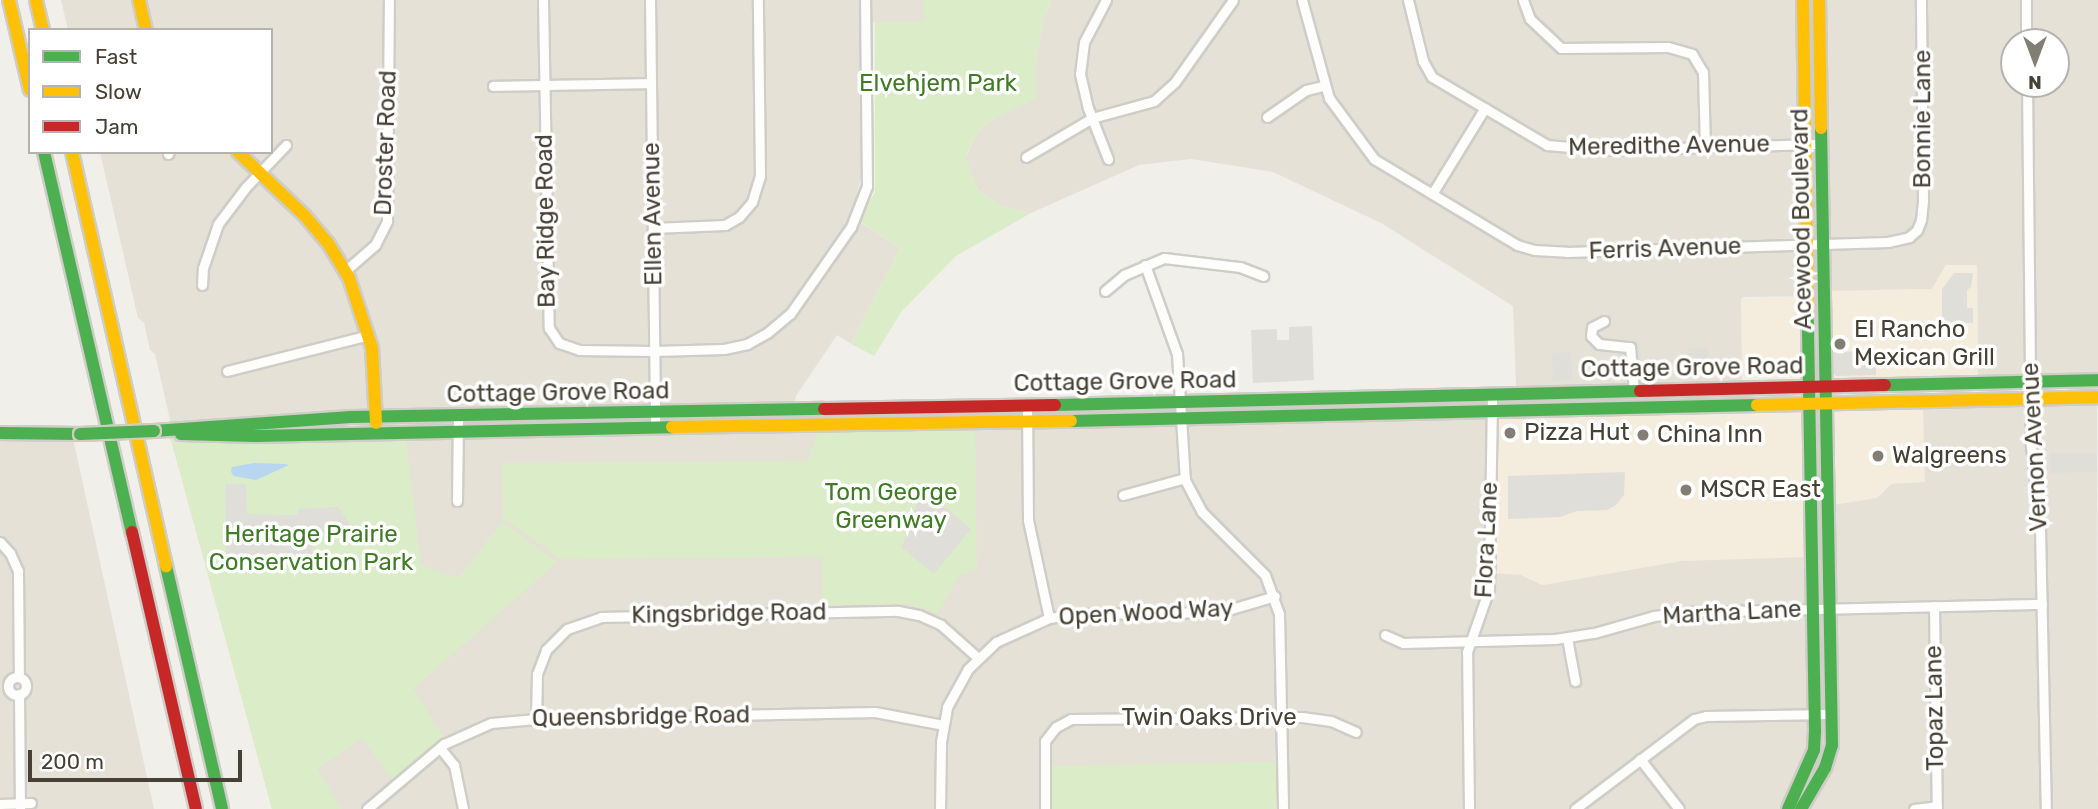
<!DOCTYPE html>
<style>
body{margin:0}
#map{position:relative;width:2098px;height:809px;overflow:hidden;background:#f0efea;font-family:Rubik,sans-serif}
div>[style]{position:absolute}
[style*='--x']{left:calc(var(--x)*1px);top:calc(var(--y)*1px);width:calc(var(--w)*1px);rotate:calc(var(--a)*1deg)}
.residential>*{inset:0;background:#e5e1d7}
.commercial>*{inset:0;background:#f4ecdc}
.green>*{inset:0;background:#dbecc8}
.parking>*{inset:0;background:#e0ded9}
.water>*{inset:0;background:#b8d6f0}
.roads{filter:drop-shadow(2px 0 #cecdc7) drop-shadow(-2px 0 #cecdc7) drop-shadow(0 2px #cecdc7) drop-shadow(0 -2px #cecdc7)}
.street>*{height:9px;margin:-4.5px;padding:0 4.5px;transform-origin:4.5px;border-radius:4.5px;background:#fdfdfc}
.street>.ring{margin:-4.5px;padding:0;box-sizing:content-box;background:none;border:9px solid #fdfdfc;border-radius:50%}
.fast>*{height:12px;margin:-6px;padding:0 6px;transform-origin:6px;border-radius:6px;background:#4caf50}
.slow>*{height:12px;margin:-6px;padding:0 6px;transform-origin:6px;border-radius:6px;background:#ffc107}
.jam>*{height:12px;margin:-6px;padding:0 6px;transform-origin:6px;border-radius:6px;background:#c62828}
.bridges{filter:drop-shadow(2px 0 #d0cdc0) drop-shadow(-2px 0 #d0cdc0) drop-shadow(0 2px #d0cdc0) drop-shadow(0 -2px #d0cdc0)}
.fast-bridge>*{height:12px;margin:-6px;padding:0 6px;transform-origin:6px;border-radius:6px;background:#4caf50}
.dots>*{width:19px;height:19px;translate:-50% -50%;box-sizing:border-box;border:4px solid #fff;border-radius:50%}
span{translate:-50% -50%;white-space:nowrap;text-align:center;line-height:1.15;-webkit-text-stroke:7px #fff;paint-order:stroke}
.park-label{font-size:24px;color:#407b26}
.street-label{font-size:24px;color:#474135}
.poi-label{font-size:24px;color:#474135}
.left{translate:0 -50%;text-align:left}
.legend{position:absolute;left:28px;top:28px;width:245px;height:126px;box-sizing:border-box;background:#fff;border:2px solid #b5b3ae;margin:0;padding:9px 12px;list-style:none;font-size:21px;color:#474135}
.legend li{display:flex;align-items:center;gap:14px;height:35px}
.legend b{width:35px;border:2px solid #b5b3ae}
.north{position:absolute;left:2000px;top:28px;width:70px;height:70px;box-sizing:border-box;background:#fff;border:2px solid #b5b3ae;border-radius:50%;rotate:180deg;font-size:19px;font-weight:700;line-height:28px;text-align:center;color:#474135}
.north::after{content:'';display:block;margin:auto;width:24px;height:32px;background:#827e74;clip-path:polygon(50% 0,100% 100%,50% 72%,0 100%)}
.scale{position:absolute;left:28px;top:750px;width:214px;height:32px;box-sizing:border-box;border:4px solid #474135;border-top:0;padding-left:9px;font-size:21px;line-height:24px;white-space:nowrap;color:#474135;-webkit-text-stroke:5px #fff;paint-order:stroke}
</style>
<div id="map">
<div class="residential">
<i style="clip-path:polygon(61px 0,924px 0,925px 22px,859px 23px,861px 178px,851px 216px,900px 248px,851px 344px,837px 335px,796px 396px,794px 404px,316px 414px,171px 424px,155px 354px,150px 350px,144px 323px,138px 318px,100px 152px,271px 152px,271px 30px,68px 30px)"></i>
<i style="clip-path:polygon(evenodd,1052px 0,2098px 0,2098px 372px,1978px 375px,1977px 265px,1946px 265px,1932px 289px,1873px 290px,1872px 295px,1742px 297px,1742px 381px,1516px 386px,1513px 306px,1381px 223px,1273px 172px,1191px 159px,1139px 165px,1031px 213px,1001px 206px,978px 190px,965px 159px,975px 137px,989px 121px,1036px 98px,1035px 65px,1043px 20px,1052px 0,2014px 42px,2056px 42px,2056px 84px,2014px 84px,2014px 42px)"></i>
<i style="clip-path:polygon(2097px 397px,2098px 809px,272px 809px,171px 440px,154px 431px,1491px 412px,1521px 575px,1543px 585px,1681px 561px,1720px 558px,1810px 498px,1877px 498px,1891px 484px,1923px 402px)"></i>
<i style="clip-path:polygon(72px 434px,154px 809px,0 809px,0 436px)"></i>
</div>
<div class="commercial">
<i style="clip-path:polygon(1946px 265px,1977px 265px,1978px 382px,1824px 386px,1823px 291px,1932px 289px)"></i>
<i style="clip-path:polygon(1807px 297px,1808px 386px,1742px 387px,1741px 299px)"></i>
<i style="clip-path:polygon(1923px 402px,1925px 482px,1891px 484px,1877px 498px,1827px 506px,1825px 404px)"></i>
<i style="clip-path:polygon(1808px 405px,1811px 557px,1681px 561px,1542px 585px,1521px 575px,1489px 573px,1491px 412px)"></i>
</div>
<div class="green">
<i style="clip-path:polygon(924px 0,1052px 0,1043px 20px,1035px 65px,1037px 98px,989px 121px,975px 137px,965px 158px,978px 190px,1001px 206px,1031px 213px,956px 256px,902px 311px,874px 356px,851px 344px,900px 248px,858px 220px,875px 192px,875px 22px,924px 22px)"></i>
<i style="clip-path:polygon(975px 422px,977px 569px,959px 576px,938px 613px,909px 604px,823px 605px,822px 557px,561px 559px,503px 518px,502px 463px,808px 461px,820px 424px)"></i>
<i style="clip-path:polygon(406px 438px,421px 565px,458px 578px,502px 522px,557px 562px,413px 689px,444px 738px,394px 782px,362px 738px,317px 769px,342px 809px,272px 809px,171px 439px)"></i>
<i style="clip-path:polygon(1276px 762px,1278px 809px,1050px 809px,1050px 766px)"></i>
</div>
<div class="parking">
<i style="clip-path:polygon(1954px 273px,1973px 273px,1971px 287px,1967px 290px,1967px 308px,1973px 308px,1973px 323px,1942px 323px,1942px 289px)"></i>
<i style="clip-path:polygon(1312px 326px,1314px 380px,1253px 383px,1251px 330px,1277px 329px,1277px 340px,1289px 340px,1289px 327px)"></i>
<i style="clip-path:polygon(1629px 344px,1640px 344px,1641px 376px,1618px 377px,1617px 351px)"></i>
<i style="clip-path:polygon(1708px 347px,1709px 373px,1688px 374px,1687px 348px)"></i>
<i style="clip-path:polygon(1875px 351px,1876px 375px,1836px 376px,1832px 372px,1832px 352px)"></i>
<i style="clip-path:polygon(1571px 352px,1572px 380px,1553px 381px,1552px 353px)"></i>
<i style="clip-path:polygon(2050px 453px,2097px 453px,2097px 472px,2050px 473px)"></i>
<i style="clip-path:polygon(1625px 472px,1624px 495px,1616px 505px,1607px 510px,1577px 511px,1560px 517px,1508px 519px,1508px 476px)"></i>
<i style="clip-path:polygon(225px 484px,246px 484px,247px 514px,297px 515px,299px 509px,338px 507px,349px 522px,349px 533px,311px 532px,312px 555px,226px 554px)"></i>
<i style="clip-path:polygon(922px 488px,971px 529px,934px 574px,902px 548px)"></i>
</div>
<div class="water">
<i style="clip-path:polygon(254px 463px,285px 464px,289px 465px,256px 480px,234px 476px,231px 472px,232px 467px)"></i>
</div>
<div class="roads">
<div class="street">
<i style="--x:543;--y:0;--w:328;--a:89"></i>
<i style="--x:549;--y:328;--w:18;--a:56"></i>
<i style="--x:559;--y:343;--w:21;--a:19"></i>
<i style="--x:579;--y:350;--w:75;--a:0.8"></i>
<i style="--x:654;--y:351;--w:70;--a:-1.6"></i>
<i style="--x:724;--y:349;--w:24;--a:-12"></i>
<i style="--x:747;--y:344;--w:23;--a:-29"></i>
<i style="--x:767;--y:333;--w:30;--a:-40"></i>
<i style="--x:790;--y:314;--w:106;--a:-55"></i>
<i style="--x:851;--y:227;--w:44;--a:-68.7"></i>
<i style="--x:867;--y:186;--w:186;--a:-90.6"></i>
<i style="--x:650;--y:0;--w:427;--a:89.3"></i>
<i style="--x:1106;--y:0;--w:47;--a:117.6"></i>
<i style="--x:1084;--y:42;--w:32;--a:97"></i>
<i style="--x:1080;--y:74;--w:35;--a:77"></i>
<i style="--x:1088;--y:108;--w:55;--a:68.6"></i>
<i style="--x:1302;--y:0;--w:102;--a:74.6"></i>
<i style="--x:1329;--y:98;--w:76;--a:53.6"></i>
<i style="--x:1374;--y:159;--w:167;--a:31"></i>
<i style="--x:1517;--y:245;--w:18;--a:16"></i>
<i style="--x:1534;--y:250;--w:33;--a:3"></i>
<i style="--x:1567;--y:252;--w:321;--a:-1.8"></i>
<i style="--x:1888;--y:242;--w:22;--a:-13"></i>
<i style="--x:1909;--y:237;--w:11;--a:-41"></i>
<i style="--x:1917;--y:230;--w:11;--a:-68"></i>
<i style="--x:1921;--y:220;--w:20;--a:-84"></i>
<i style="--x:1923;--y:200;--w:200;--a:-90.6"></i>
<i style="--x:1408;--y:0;--w:63;--a:76.2"></i>
<i style="--x:1423;--y:61;--w:18;--a:61"></i>
<i style="--x:1432;--y:77;--w:134;--a:30.6"></i>
<i style="--x:1547;--y:145;--w:58;--a:4.9"></i>
<i style="--x:1605;--y:150;--w:217;--a:-1.6"></i>
<i style="--x:1523;--y:0;--w:20;--a:70"></i>
<i style="--x:1530;--y:19;--w:42;--a:43.1"></i>
<i style="--x:1561;--y:48;--w:107;--a:-0.5"></i>
<i style="--x:1668;--y:47;--w:25;--a:16"></i>
<i style="--x:1692;--y:54;--w:21;--a:59"></i>
<i style="--x:1703;--y:72;--w:74;--a:88.5"></i>
<i style="--x:2026;--y:0;--w:42;--a:90"></i>
<i style="--x:2027;--y:84;--w:362;--a:89.4"></i>
<i style="--x:2031;--y:446;--w:83;--a:83.8"></i>
<i style="--x:2040;--y:529;--w:280;--a:88.8"></i>
<i style="--x:493;--y:86;--w:158;--a:-1.1"></i>
<i style="--x:1267;--y:117;--w:47;--a:-34.7"></i>
<i style="--x:1306;--y:90;--w:18;--a:-13"></i>
<i style="--x:168;--y:154;--w:2;--a:-63"></i>
<i style="--x:1026;--y:157;--w:77;--a:-30.6"></i>
<i style="--x:1092;--y:118;--w:64;--a:-15.3"></i>
<i style="--x:1154;--y:101;--w:28;--a:-42"></i>
<i style="--x:1175;--y:82;--w:100;--a:-54.7"></i>
<i style="--x:1432;--y:194;--w:101;--a:-58.4"></i>
<i style="--x:653;--y:228;--w:72;--a:-2.4"></i>
<i style="--x:725;--y:225;--w:16;--a:-30"></i>
<i style="--x:739;--y:217;--w:20;--a:-49"></i>
<i style="--x:752;--y:202;--w:27;--a:-73"></i>
<i style="--x:760;--y:176;--w:176;--a:-90.7"></i>
<i style="--x:1145;--y:265;--w:95;--a:70.2"></i>
<i style="--x:1177;--y:354;--w:126;--a:86.4"></i>
<i style="--x:1185;--y:480;--w:36;--a:62"></i>
<i style="--x:1202;--y:512;--w:89;--a:45"></i>
<i style="--x:1265;--y:575;--w:41;--a:70.3"></i>
<i style="--x:1279;--y:614;--w:195;--a:88.8"></i>
<i style="--x:345;--y:271;--w:40;--a:-41"></i>
<i style="--x:375;--y:245;--w:27;--a:-63"></i>
<i style="--x:387;--y:221;--w:221;--a:-89.5"></i>
<i style="--x:202;--y:285;--w:17;--a:-87"></i>
<i style="--x:203;--y:268;--w:46;--a:-71.2"></i>
<i style="--x:218;--y:224;--w:46;--a:-52.9"></i>
<i style="--x:246;--y:187;--w:58;--a:-46.4"></i>
<i style="--x:1105;--y:291;--w:25;--a:-40"></i>
<i style="--x:1124;--y:275;--w:43;--a:-23"></i>
<i style="--x:1164;--y:258;--w:77;--a:6.8"></i>
<i style="--x:1240;--y:267;--w:25;--a:21"></i>
<i style="--x:1604;--y:321;--w:13;--a:153"></i>
<i style="--x:1592;--y:327;--w:9;--a:96"></i>
<i style="--x:1591;--y:336;--w:11;--a:45"></i>
<i style="--x:1599;--y:344;--w:31;--a:6"></i>
<i style="--x:1630;--y:347;--w:43;--a:84.7"></i>
<i style="--x:227;--y:371;--w:146;--a:-14.2"></i>
<i style="--x:1027;--y:405;--w:115;--a:89.5"></i>
<i style="--x:1028;--y:520;--w:100;--a:77.9"></i>
<i style="--x:1123;--y:495;--w:64;--a:-15.3"></i>
<i style="--x:457;--y:501;--w:85;--a:-89.3"></i>
<i style="--x:0;--y:542;--w:15;--a:48"></i>
<i style="--x:10;--y:553;--w:20;--a:66"></i>
<i style="--x:18;--y:571;--w:106;--a:89.5"></i>
<i style="--x:1934;--y:606;--w:203;--a:89.2"></i>
<i style="--x:1385;--y:635;--w:20;--a:24"></i>
<i style="--x:1403;--y:643;--w:152;--a:-1.5"></i>
<i style="--x:1555;--y:639;--w:39;--a:-9"></i>
<i style="--x:1594;--y:633;--w:62;--a:-15.8"></i>
<i style="--x:1654;--y:616;--w:34;--a:-7"></i>
<i style="--x:1688;--y:612;--w:354;--a:-1.3"></i>
<i style="--x:1567;--y:638;--w:44;--a:79.5"></i>
<i class="ring" style="left:8px;top:677px;width:9px;height:9px"></i>
<i style="--x:19;--y:694;--w:115;--a:89.5"></i>
<i style="--x:536;--y:719;--w:45;--a:-88.7"></i>
<i style="--x:537;--y:674;--w:26;--a:-69"></i>
<i style="--x:546;--y:650;--w:30;--a:-45"></i>
<i style="--x:567;--y:629;--w:36;--a:-19"></i>
<i style="--x:601;--y:617;--w:297;--a:-1.2"></i>
<i style="--x:898;--y:611;--w:21;--a:11"></i>
<i style="--x:919;--y:615;--w:24;--a:24"></i>
<i style="--x:941;--y:625;--w:50;--a:41.7"></i>
<i style="--x:440;--y:748;--w:22;--a:51"></i>
<i style="--x:454;--y:765;--w:45;--a:78.4"></i>
<i style="--x:1640;--y:759;--w:63;--a:52"></i>
<i style="--x:0;--y:804;--w:31;--a:-2"></i>
<i style="--x:367;--y:809;--w:101;--a:-40.2"></i>
<i style="--x:444;--y:744;--w:51;--a:-24.1"></i>
<i style="--x:491;--y:723;--w:45;--a:-5.1"></i>
<i style="--x:536;--y:719;--w:339;--a:-1.2"></i>
<i style="--x:875;--y:712;--w:69;--a:10.8"></i>
<i style="--x:940;--y:809;--w:67;--a:-89.1"></i>
<i style="--x:941;--y:742;--w:36;--a:-80"></i>
<i style="--x:947;--y:707;--w:43;--a:-61.1"></i>
<i style="--x:968;--y:669;--w:39;--a:-44"></i>
<i style="--x:996;--y:642;--w:58;--a:-24.4"></i>
<i style="--x:1049;--y:618;--w:28;--a:-8"></i>
<i style="--x:1077;--y:614;--w:144;--a:-0.8"></i>
<i style="--x:1221;--y:612;--w:56;--a:-16.5"></i>
<i style="--x:1045;--y:809;--w:68;--a:-90"></i>
<i style="--x:1045;--y:741;--w:18;--a:-52"></i>
<i style="--x:1056;--y:727;--w:17;--a:-28"></i>
<i style="--x:1071;--y:719;--w:231;--a:-0.5"></i>
<i style="--x:1302;--y:717;--w:29;--a:8"></i>
<i style="--x:1331;--y:721;--w:27;--a:24"></i>
<i style="--x:1469;--y:809;--w:157;--a:-90.7"></i>
<i style="--x:1467;--y:652;--w:67;--a:-70.8"></i>
<i style="--x:1489;--y:589;--w:196;--a:-89.1"></i>
<i style="--x:1575;--y:809;--w:149;--a:-37.1"></i>
<i style="--x:1694;--y:719;--w:12;--a:-14"></i>
<i style="--x:1706;--y:716;--w:126;--a:-0.9"></i>
<i style="--x:1914;--y:809;--w:23;--a:-7"></i>
</div>
<div class="fast">
<i style="--x:44;--y:152;--w:390;--a:77"></i>
<i style="--x:1885;--y:385;--w:213;--a:-1.3"></i>
<i style="--x:1055;--y:405;--w:585;--a:-1.37"></i>
<i style="--x:1071;--y:421;--w:686;--a:-1.34"></i>
<i style="--x:154;--y:431;--w:197;--a:-4.1"></i>
<i style="--x:351;--y:417;--w:473;--a:-1"></i>
<i style="--x:0;--y:433;--w:80;--a:0.7"></i>
<i style="--x:181;--y:434;--w:74;--a:1.5"></i>
<i style="--x:255;--y:436;--w:417;--a:-1.2"></i>
<i style="--x:166;--y:566;--w:249;--a:77"></i>
<i style="--x:1788;--y:809;--w:64;--a:-66.2"></i>
<i style="--x:1814;--y:750;--w:19;--a:-87"></i>
<i style="--x:1815;--y:731;--w:418;--a:-91"></i>
<i style="--x:1801;--y:809;--w:48;--a:-59.7"></i>
<i style="--x:1825;--y:768;--w:24;--a:-73"></i>
<i style="--x:1832;--y:745;--w:617;--a:-91.02"></i>
</div>
<div class="slow">
<i style="--x:9;--y:0;--w:92;--a:76.9"></i>
<i style="--x:36;--y:0;--w:31;--a:77"></i>
<i style="--x:139;--y:0;--w:31;--a:77"></i>
<i style="--x:1803;--y:0;--w:313;--a:89.1"></i>
<i style="--x:1819;--y:0;--w:128;--a:89.1"></i>
<i style="--x:72;--y:152;--w:425;--a:77.2"></i>
<i style="--x:238;--y:152;--w:93;--a:43.7"></i>
<i style="--x:305;--y:216;--w:35;--a:50"></i>
<i style="--x:328;--y:243;--w:41;--a:59"></i>
<i style="--x:349;--y:278;--w:74;--a:71.8"></i>
<i style="--x:372;--y:348;--w:75;--a:86.9"></i>
<i style="--x:1757;--y:405;--w:341;--a:-1.3"></i>
<i style="--x:672;--y:427;--w:399;--a:-0.9"></i>
</div>
<div class="jam">
<i style="--x:1640;--y:391;--w:245;--a:-1.4"></i>
<i style="--x:824;--y:409;--w:231;--a:-1"></i>
<i style="--x:132;--y:532;--w:284;--a:77"></i>
</div>
</div>
<div class="bridges">
<div class="fast-bridge">
<i style="--x:80;--y:434;--w:74;--a:-2.3"></i>
</div>
</div>
<div class="dots">
<i style="left:1840px;top:344px;background:#827e74"></i>
<i style="left:1510px;top:433px;background:#827e74"></i>
<i style="left:1643px;top:435px;background:#827e74"></i>
<i style="left:1878px;top:456px;background:#827e74"></i>
<i style="left:1686px;top:490px;background:#827e74"></i>
</div>
<div class="park-label">
<span style="left:938px;top:84px">Elvehjem Park</span>
<span style="left:891px;top:507px">Tom George<br>Greenway</span>
<span style="left:311px;top:549px">Heritage Prairie<br>Conservation Park</span>
</div>
<div class="street-label">
<span style="left:1923px;top:119px;rotate:-90deg">Bonnie Lane</span>
<span style="left:386px;top:143px;rotate:-88deg">Droster Road</span>
<span style="left:1669px;top:146px;rotate:-1deg">Meredithe Avenue</span>
<span style="left:653px;top:214px;rotate:-91deg">Ellen Avenue</span>
<span style="left:1802px;top:219px;rotate:-91deg">Acewood Boulevard</span>
<span style="left:546px;top:221px;rotate:-91deg">Bay Ridge Road</span>
<span style="left:1665px;top:249px;rotate:-2deg">Ferris Avenue</span>
<span style="left:1692px;top:368px;rotate:-1deg">Cottage Grove Road</span>
<span style="left:1125px;top:382px;rotate:-1deg">Cottage Grove Road</span>
<span style="left:558px;top:393px;rotate:-1deg">Cottage Grove Road</span>
<span style="left:2035px;top:447px;rotate:-93deg">Vernon Avenue</span>
<span style="left:1487px;top:540px;rotate:-87deg">Flora Lane</span>
<span style="left:1146px;top:613px;rotate:-3deg">Open Wood Way</span>
<span style="left:1732px;top:613px;rotate:-3deg">Martha Lane</span>
<span style="left:729px;top:614px;rotate:-1deg">Kingsbridge Road</span>
<span style="left:1935px;top:708px;rotate:-91deg">Topaz Lane</span>
<span style="left:641px;top:717px;rotate:-1deg">Queensbridge Road</span>
<span style="left:1209px;top:718px">Twin Oaks Drive</span>
</div>
<div class="poi-label">
<span class="left" style="left:1854px;top:344px">El Rancho<br>Mexican Grill</span>
<span class="left" style="left:1524px;top:433px">Pizza Hut</span>
<span class="left" style="left:1657px;top:435px">China Inn</span>
<span class="left" style="left:1892px;top:456px">Walgreens</span>
<span class="left" style="left:1700px;top:490px">MSCR East</span>
</div>
<ul class="legend">
<li><b style="height:9px;background:#4caf50"></b>Fast</li>
<li><b style="height:9px;background:#ffc107"></b>Slow</li>
<li><b style="height:9px;background:#c62828"></b>Jam</li>
</ul>
<div class="north">N</div>
<div class="scale">200 m</div>
</div>
